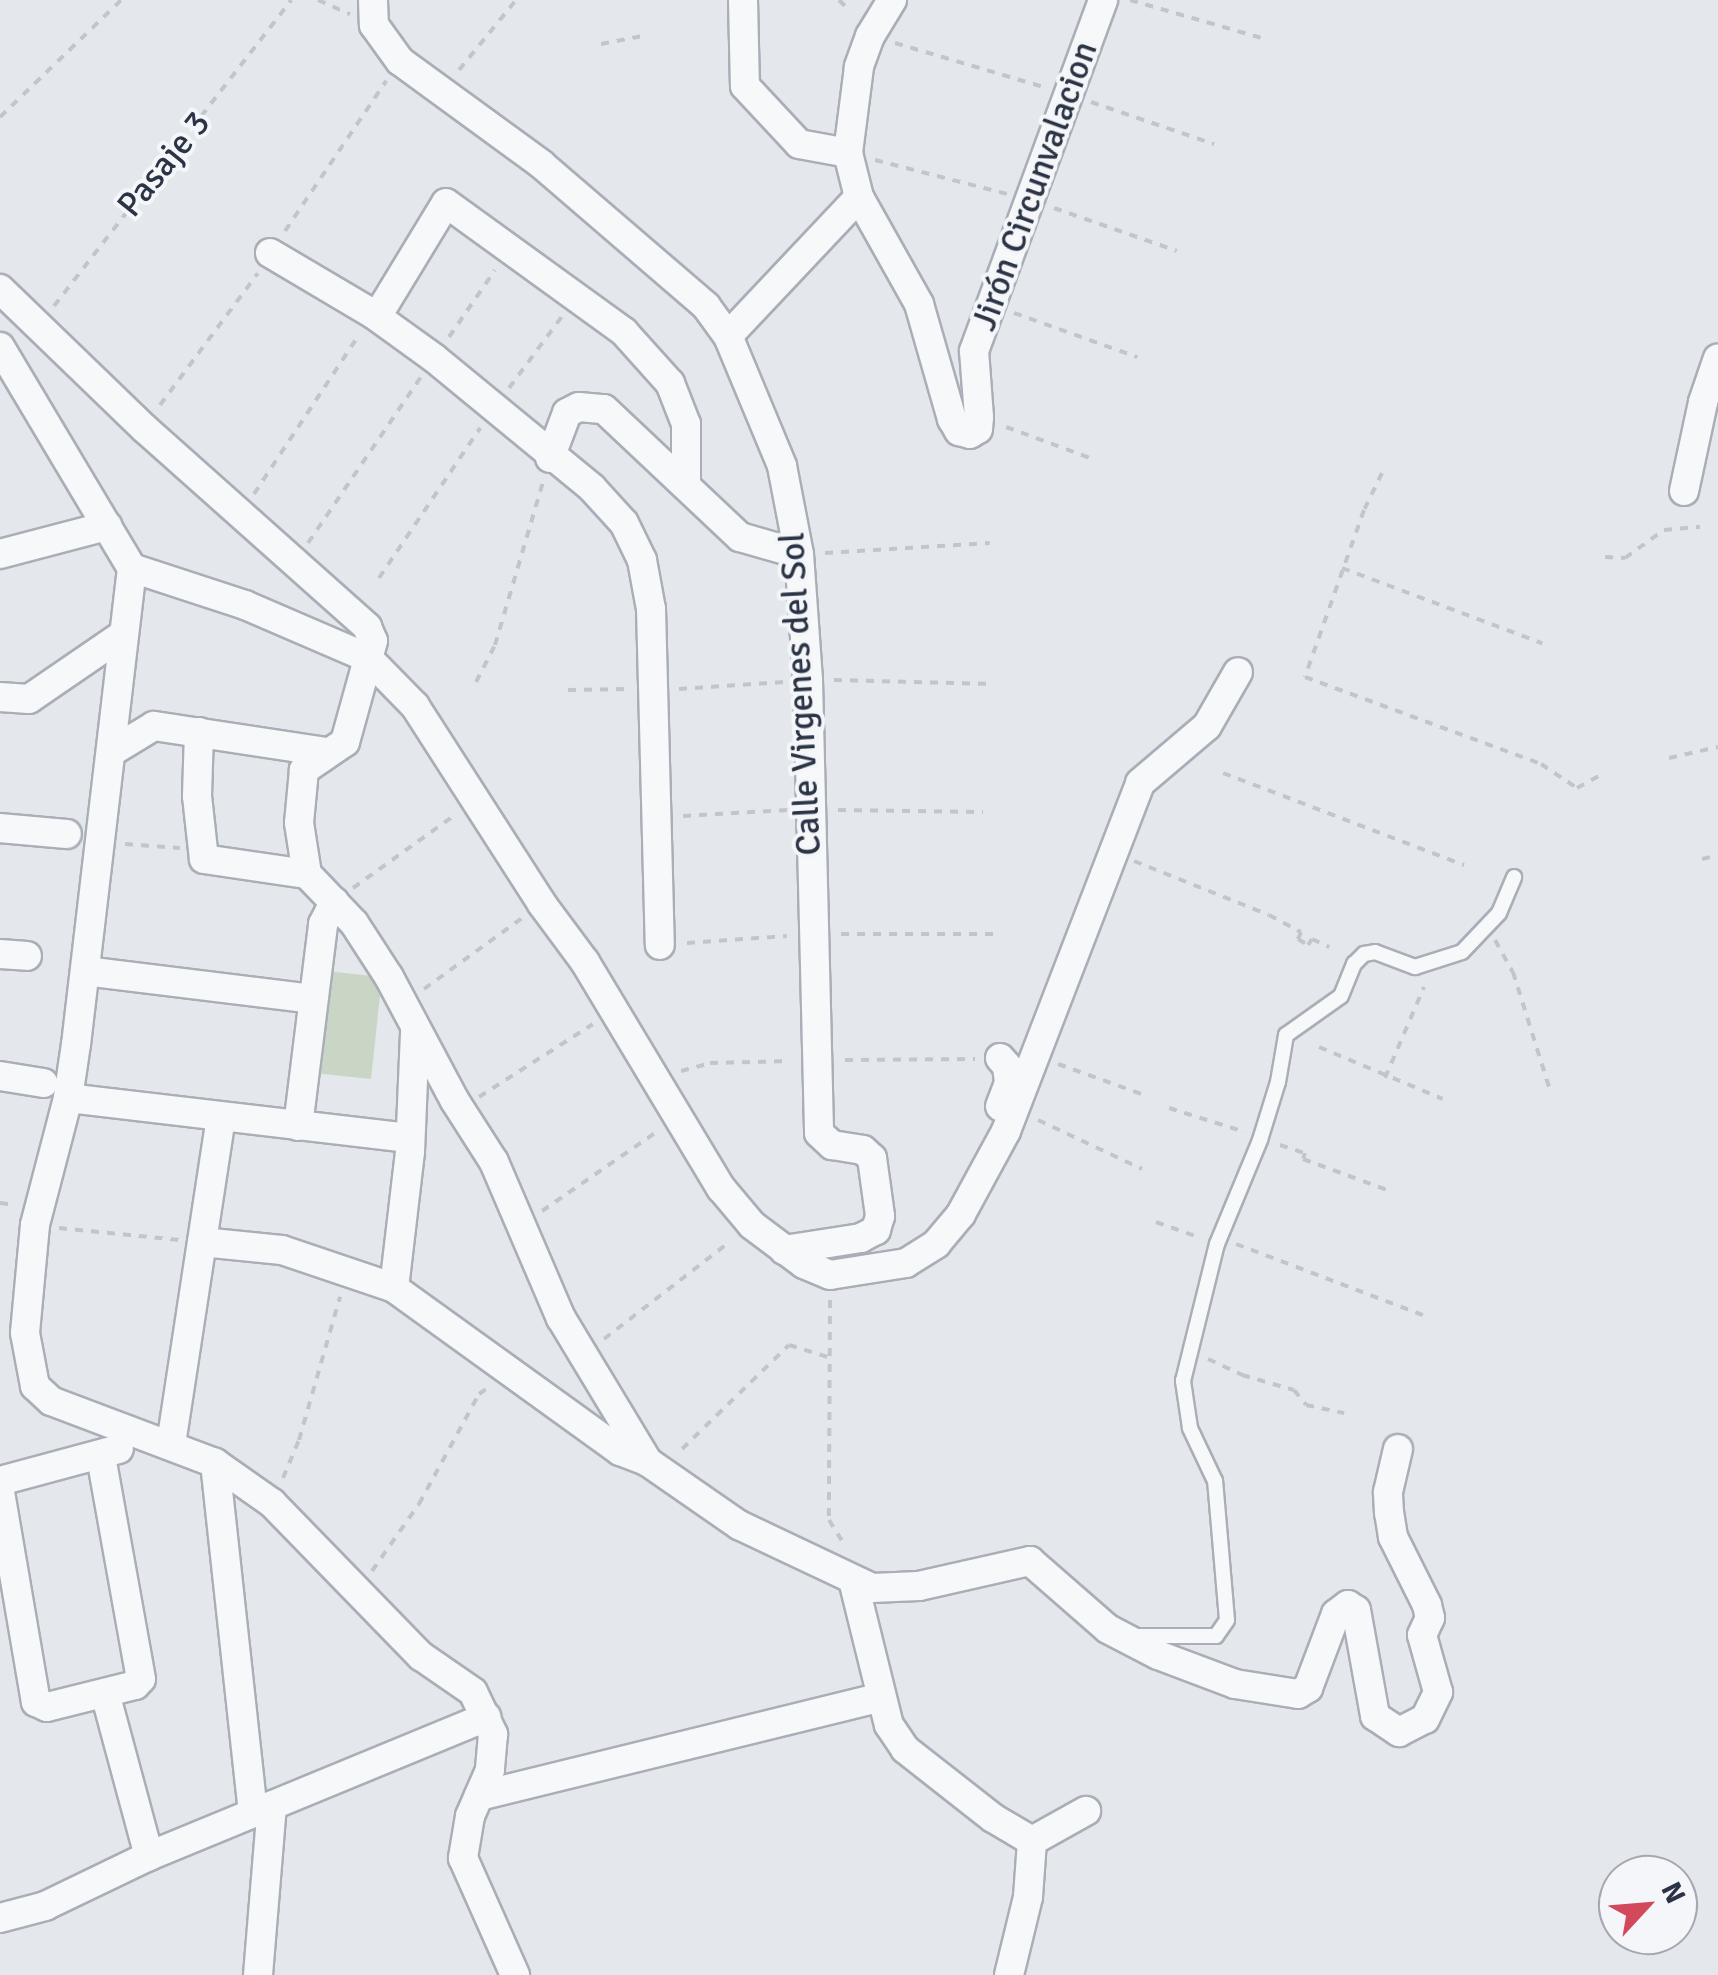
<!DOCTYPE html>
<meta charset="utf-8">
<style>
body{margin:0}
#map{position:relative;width:1718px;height:1975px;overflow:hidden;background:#e4e7ec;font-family:Signika,sans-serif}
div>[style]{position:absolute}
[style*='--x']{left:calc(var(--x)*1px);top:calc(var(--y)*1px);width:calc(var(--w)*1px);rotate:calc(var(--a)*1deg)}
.green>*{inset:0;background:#c9d6c5}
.path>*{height:4px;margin-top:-2px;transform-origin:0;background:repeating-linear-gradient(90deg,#c2c5cb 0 8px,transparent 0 16px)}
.roads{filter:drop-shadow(2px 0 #a9aeb7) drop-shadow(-2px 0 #a9aeb7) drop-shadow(0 2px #a9aeb7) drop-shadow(0 -2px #a9aeb7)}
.service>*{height:14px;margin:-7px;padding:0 7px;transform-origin:7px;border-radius:7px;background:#f7f8fa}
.minor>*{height:28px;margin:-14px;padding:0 14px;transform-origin:14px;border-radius:14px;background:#f7f8fa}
span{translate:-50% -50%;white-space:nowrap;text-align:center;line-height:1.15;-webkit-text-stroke:8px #f4f6f9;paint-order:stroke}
.street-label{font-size:35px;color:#2b3445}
.north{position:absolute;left:1598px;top:1855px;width:100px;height:100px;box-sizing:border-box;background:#f4f6f9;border:2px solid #a4a8b1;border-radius:50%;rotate:64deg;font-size:28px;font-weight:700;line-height:40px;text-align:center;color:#2b3445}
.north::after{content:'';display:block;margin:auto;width:35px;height:45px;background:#d1495b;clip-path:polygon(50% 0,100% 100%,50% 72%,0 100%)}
</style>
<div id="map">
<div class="green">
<i style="clip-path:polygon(325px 971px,382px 977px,371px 1079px,314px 1073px)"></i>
</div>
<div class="path">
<i style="--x:318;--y:0;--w:35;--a:24"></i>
<i style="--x:839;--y:0;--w:11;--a:45"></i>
<i style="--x:1130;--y:0;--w:137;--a:16.1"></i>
<i style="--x:895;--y:43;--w:155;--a:16.5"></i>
<i style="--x:601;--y:44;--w:42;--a:-11"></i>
<i style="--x:459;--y:70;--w:90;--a:-50.8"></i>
<i style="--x:1091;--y:102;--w:130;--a:18.9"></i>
<i style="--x:0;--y:117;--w:168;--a:-44"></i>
<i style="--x:875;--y:160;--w:136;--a:14.4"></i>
<i style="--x:1054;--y:208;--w:130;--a:19.3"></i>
<i style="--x:285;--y:231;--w:181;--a:-56"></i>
<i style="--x:54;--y:306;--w:387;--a:-52.2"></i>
<i style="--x:1014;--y:313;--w:131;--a:19.7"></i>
<i style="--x:449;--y:337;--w:81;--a:-55.5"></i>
<i style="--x:509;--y:388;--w:91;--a:-53.5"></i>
<i style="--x:160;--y:405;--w:164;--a:-53.4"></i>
<i style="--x:1006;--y:427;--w:95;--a:20.3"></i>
<i style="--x:1382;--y:473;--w:41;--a:115.9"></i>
<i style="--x:1364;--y:510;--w:177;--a:109.5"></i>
<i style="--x:1305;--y:677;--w:252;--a:20.2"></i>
<i style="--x:1541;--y:764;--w:43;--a:33.7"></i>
<i style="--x:1577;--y:788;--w:29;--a:-29"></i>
<i style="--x:254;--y:494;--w:191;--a:-56.6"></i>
<i style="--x:308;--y:543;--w:201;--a:-55.8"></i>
<i style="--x:825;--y:553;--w:165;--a:-3.5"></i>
<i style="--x:1605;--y:557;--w:20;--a:3"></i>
<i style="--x:1625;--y:558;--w:48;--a:-35.7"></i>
<i style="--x:1664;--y:530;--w:36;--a:-5"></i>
<i style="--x:1342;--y:568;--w:214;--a:20.6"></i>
<i style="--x:379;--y:578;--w:181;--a:-56"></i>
<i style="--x:834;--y:680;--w:160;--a:1.4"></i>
<i style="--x:476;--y:682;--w:42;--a:-62.8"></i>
<i style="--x:495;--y:645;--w:170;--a:-73.6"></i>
<i style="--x:679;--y:689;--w:106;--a:-3.8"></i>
<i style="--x:568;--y:690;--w:62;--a:-0.9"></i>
<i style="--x:1669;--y:758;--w:50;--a:-12.7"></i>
<i style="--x:1223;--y:773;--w:258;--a:20.9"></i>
<i style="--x:838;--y:810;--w:145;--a:0.8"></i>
<i style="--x:683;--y:816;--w:105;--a:-3.3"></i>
<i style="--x:125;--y:844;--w:55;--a:4.2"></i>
<i style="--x:1702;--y:859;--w:16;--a:-14"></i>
<i style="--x:1134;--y:861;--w:145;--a:21.8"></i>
<i style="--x:1269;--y:915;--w:36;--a:28"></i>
<i style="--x:1301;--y:932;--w:8;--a:113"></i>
<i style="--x:1298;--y:939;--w:12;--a:31"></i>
<i style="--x:1308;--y:945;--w:7;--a:-56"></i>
<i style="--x:1312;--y:939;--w:19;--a:25"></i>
<i style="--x:353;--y:888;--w:125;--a:-35.6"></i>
<i style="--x:841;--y:934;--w:156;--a:0"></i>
<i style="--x:1495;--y:940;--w:37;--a:61"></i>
<i style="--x:1513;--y:972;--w:124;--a:72.6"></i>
<i style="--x:687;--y:943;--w:100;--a:-4"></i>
<i style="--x:424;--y:989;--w:121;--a:-35.9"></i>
<i style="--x:1319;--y:1047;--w:134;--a:22.8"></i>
<i style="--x:845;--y:1060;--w:130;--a:-0.4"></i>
<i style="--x:1058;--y:1064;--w:95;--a:19.8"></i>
<i style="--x:681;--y:1071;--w:30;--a:-15"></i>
<i style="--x:710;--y:1063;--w:80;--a:-1.4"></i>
<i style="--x:1385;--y:1078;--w:99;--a:-66.8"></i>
<i style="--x:479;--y:1097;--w:135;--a:-32.6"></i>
<i style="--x:1169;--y:1108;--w:80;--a:17.5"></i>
<i style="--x:1038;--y:1120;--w:115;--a:25.2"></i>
<i style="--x:1280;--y:1145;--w:26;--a:18"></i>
<i style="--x:1305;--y:1153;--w:6;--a:108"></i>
<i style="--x:1303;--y:1159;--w:93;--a:20.2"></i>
<i style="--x:0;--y:1203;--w:15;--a:8"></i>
<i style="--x:542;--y:1211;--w:141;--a:-34.6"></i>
<i style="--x:1156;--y:1222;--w:45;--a:19.7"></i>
<i style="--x:59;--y:1228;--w:121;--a:5.7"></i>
<i style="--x:1236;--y:1244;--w:200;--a:20.8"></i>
<i style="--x:830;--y:1300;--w:220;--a:90.3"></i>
<i style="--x:829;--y:1520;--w:31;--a:58"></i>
<i style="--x:604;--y:1339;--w:160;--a:-37.7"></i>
<i style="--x:1208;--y:1359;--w:38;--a:25"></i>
<i style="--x:1242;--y:1375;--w:54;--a:16.1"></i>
<i style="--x:1294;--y:1390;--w:19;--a:51"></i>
<i style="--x:1306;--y:1405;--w:39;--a:12"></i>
<i style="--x:682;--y:1449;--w:149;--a:-44.2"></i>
<i style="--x:789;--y:1345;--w:41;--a:17.1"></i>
<i style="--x:283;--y:1478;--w:41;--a:-67.2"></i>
<i style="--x:299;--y:1440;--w:149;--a:-74"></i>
<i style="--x:372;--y:1571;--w:82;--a:-55"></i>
<i style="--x:419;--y:1504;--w:125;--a:-61.4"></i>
<i style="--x:479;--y:1394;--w:12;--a:-35"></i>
</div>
<div class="roads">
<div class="service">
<i style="--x:1130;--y:1636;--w:86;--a:0"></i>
<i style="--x:1216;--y:1636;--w:19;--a:-55"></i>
<i style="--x:1227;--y:1620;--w:140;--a:-94.9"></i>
<i style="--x:1215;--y:1481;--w:59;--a:-115.3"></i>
<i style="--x:1190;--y:1428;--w:48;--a:-98.5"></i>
<i style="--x:1183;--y:1381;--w:141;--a:-76.1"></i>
<i style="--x:1217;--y:1244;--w:113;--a:-67.5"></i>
<i style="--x:1260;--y:1140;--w:61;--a:-72.8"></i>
<i style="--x:1278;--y:1082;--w:48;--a:-80.3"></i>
<i style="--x:1286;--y:1035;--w:67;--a:-35.3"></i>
<i style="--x:1341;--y:996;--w:35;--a:-68"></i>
<i style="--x:1354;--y:964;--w:14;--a:-45"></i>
<i style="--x:1364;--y:954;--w:11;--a:-10"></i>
<i style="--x:1375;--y:952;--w:43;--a:20.6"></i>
<i style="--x:1415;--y:967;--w:49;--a:-17.7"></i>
<i style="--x:1462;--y:952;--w:54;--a:-46.5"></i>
<i style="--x:1499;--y:913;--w:39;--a:-67"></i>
</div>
<div class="minor">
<i style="--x:373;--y:0;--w:25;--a:88"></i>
<i style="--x:374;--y:25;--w:44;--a:54.2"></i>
<i style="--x:400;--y:61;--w:175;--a:36.1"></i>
<i style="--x:541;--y:164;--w:218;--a:40.7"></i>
<i style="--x:706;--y:306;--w:37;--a:54"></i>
<i style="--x:728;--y:336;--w:141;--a:67.4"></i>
<i style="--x:782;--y:466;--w:90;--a:79.1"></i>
<i style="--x:799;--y:554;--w:126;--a:85.9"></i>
<i style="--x:808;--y:680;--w:453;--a:88.6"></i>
<i style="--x:819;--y:1133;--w:18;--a:43"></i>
<i style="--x:832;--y:1145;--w:31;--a:9"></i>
<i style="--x:863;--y:1150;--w:12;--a:42"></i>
<i style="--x:872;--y:1158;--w:59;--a:82.1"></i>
<i style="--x:880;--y:1216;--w:15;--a:106"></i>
<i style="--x:876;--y:1230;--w:17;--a:152"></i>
<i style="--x:861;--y:1238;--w:78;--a:171.1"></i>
<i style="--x:743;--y:0;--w:86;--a:88.7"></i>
<i style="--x:745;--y:86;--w:79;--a:47"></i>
<i style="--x:799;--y:144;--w:50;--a:10.4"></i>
<i style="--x:892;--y:0;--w:42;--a:121.4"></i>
<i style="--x:870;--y:36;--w:33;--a:110"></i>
<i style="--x:859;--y:67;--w:87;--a:97.3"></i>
<i style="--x:848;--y:153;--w:45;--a:76"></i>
<i style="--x:859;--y:197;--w:123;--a:60.7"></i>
<i style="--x:919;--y:304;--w:120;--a:74"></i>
<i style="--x:952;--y:419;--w:14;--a:60"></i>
<i style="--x:959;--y:431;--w:11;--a:15"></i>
<i style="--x:970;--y:434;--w:9;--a:-32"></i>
<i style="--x:978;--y:429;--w:12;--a:-85"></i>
<i style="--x:979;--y:417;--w:66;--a:-94.3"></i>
<i style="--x:974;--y:351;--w:374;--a:-69.8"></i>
<i style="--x:270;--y:253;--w:120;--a:30.6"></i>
<i style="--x:373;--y:314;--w:75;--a:35.8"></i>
<i style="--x:434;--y:358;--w:205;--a:39.4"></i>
<i style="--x:592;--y:488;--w:47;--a:47.6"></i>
<i style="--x:624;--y:523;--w:41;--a:64.1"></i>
<i style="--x:642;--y:560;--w:50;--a:79.6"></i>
<i style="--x:651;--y:609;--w:336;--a:88.5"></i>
<i style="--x:0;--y:289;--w:200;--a:44"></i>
<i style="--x:144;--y:428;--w:299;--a:41.7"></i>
<i style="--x:367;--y:627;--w:15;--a:67"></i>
<i style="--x:373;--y:641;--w:105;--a:105.5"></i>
<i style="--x:345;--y:742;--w:50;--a:145.7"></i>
<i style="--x:304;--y:770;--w:53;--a:95.4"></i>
<i style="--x:299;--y:823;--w:52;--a:81.1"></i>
<i style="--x:307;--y:874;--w:68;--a:46.2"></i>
<i style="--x:354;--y:923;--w:64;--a:57.1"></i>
<i style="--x:389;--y:977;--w:140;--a:62"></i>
<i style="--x:455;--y:1101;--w:72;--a:57.4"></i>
<i style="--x:494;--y:1162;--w:170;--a:66.8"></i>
<i style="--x:561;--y:1318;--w:168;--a:58.9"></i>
<i style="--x:648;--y:1462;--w:111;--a:34.7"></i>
<i style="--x:739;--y:1525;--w:147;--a:25.3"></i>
<i style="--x:872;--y:1588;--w:47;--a:-2.4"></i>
<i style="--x:919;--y:1586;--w:114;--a:-12.7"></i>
<i style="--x:1030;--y:1561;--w:103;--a:41.1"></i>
<i style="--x:1108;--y:1629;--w:56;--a:27.5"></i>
<i style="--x:1158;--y:1655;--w:82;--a:20.6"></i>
<i style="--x:1235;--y:1684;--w:64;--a:9"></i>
<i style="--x:1298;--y:1694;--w:12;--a:-31"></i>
<i style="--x:1308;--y:1688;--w:79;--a:-69.3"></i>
<i style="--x:1336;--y:1614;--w:15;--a:-37"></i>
<i style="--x:1348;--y:1605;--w:9;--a:32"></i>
<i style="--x:1356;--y:1610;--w:108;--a:79.8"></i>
<i style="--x:1375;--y:1716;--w:29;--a:34"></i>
<i style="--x:1399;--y:1732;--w:29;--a:-27"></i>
<i style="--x:1425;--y:1719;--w:30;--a:-64"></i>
<i style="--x:1438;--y:1692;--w:59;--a:-105.7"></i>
<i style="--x:1422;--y:1635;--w:19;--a:-65"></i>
<i style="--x:1430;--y:1618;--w:13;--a:-103"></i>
<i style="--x:1427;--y:1605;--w:76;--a:-116.6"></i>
<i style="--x:1393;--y:1537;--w:24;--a:-99"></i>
<i style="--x:1389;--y:1513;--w:21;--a:-93"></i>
<i style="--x:1388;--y:1492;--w:44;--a:-76.9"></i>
<i style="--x:384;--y:305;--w:119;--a:-58.7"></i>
<i style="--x:446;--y:203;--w:220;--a:35.9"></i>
<i style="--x:624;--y:332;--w:69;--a:48"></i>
<i style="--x:670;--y:383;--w:44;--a:68.7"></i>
<i style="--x:686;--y:424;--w:61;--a:90"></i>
<i style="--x:728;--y:336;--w:191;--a:-46.7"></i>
<i style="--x:0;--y:347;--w:257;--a:59.2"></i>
<i style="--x:132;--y:568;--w:479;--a:96.7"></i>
<i style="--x:76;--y:1044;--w:55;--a:98.4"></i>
<i style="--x:68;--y:1098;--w:131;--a:104.6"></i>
<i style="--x:35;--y:1225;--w:108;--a:95.3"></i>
<i style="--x:25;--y:1333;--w:54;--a:79.3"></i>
<i style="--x:35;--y:1386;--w:22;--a:43"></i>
<i style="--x:51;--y:1401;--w:175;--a:20.7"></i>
<i style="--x:215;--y:1463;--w:70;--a:35.1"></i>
<i style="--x:272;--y:1503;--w:214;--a:45.8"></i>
<i style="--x:421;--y:1656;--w:63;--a:34.7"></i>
<i style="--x:473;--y:1692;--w:47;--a:64.5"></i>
<i style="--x:493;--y:1734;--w:36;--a:95"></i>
<i style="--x:490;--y:1770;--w:50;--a:113.5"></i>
<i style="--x:470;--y:1816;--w:43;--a:99.5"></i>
<i style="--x:463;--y:1858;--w:128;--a:66"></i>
<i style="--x:550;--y:458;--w:48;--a:-69.3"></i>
<i style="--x:567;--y:413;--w:13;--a:-27"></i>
<i style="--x:579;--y:407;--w:25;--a:5"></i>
<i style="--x:604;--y:409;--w:187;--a:43.3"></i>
<i style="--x:740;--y:537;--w:61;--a:16.1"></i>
<i style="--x:1684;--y:491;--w:91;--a:-77.9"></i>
<i style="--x:1703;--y:402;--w:46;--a:-71.2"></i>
<i style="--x:0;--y:554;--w:111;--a:-14.7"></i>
<i style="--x:132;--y:568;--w:119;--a:18.1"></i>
<i style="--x:245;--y:605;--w:134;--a:23.3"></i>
<i style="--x:368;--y:658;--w:67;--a:45.6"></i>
<i style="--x:415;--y:706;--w:235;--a:57.3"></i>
<i style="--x:542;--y:904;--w:72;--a:53.4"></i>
<i style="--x:585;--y:962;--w:264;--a:59"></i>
<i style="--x:721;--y:1188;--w:48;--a:50"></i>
<i style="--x:752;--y:1225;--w:65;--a:36.9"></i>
<i style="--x:804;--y:1264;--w:28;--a:23"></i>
<i style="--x:830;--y:1275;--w:77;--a:-9"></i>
<i style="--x:906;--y:1263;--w:36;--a:-32"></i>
<i style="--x:936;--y:1244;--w:39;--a:-50"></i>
<i style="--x:961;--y:1214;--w:94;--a:-61.5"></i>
<i style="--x:1006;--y:1131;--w:373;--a:-68.9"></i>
<i style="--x:1140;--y:783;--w:88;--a:-40.4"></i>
<i style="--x:1207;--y:726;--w:62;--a:-60.1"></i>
<i style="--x:0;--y:697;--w:29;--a:4"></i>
<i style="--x:29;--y:699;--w:115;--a:-34.4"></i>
<i style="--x:199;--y:732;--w:64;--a:91.8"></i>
<i style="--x:197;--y:796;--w:63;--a:83.7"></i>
<i style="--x:204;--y:859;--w:104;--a:8.3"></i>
<i style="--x:111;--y:752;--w:50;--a:-31.2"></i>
<i style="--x:154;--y:726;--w:174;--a:8.6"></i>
<i style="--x:0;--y:828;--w:67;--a:5.1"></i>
<i style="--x:0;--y:954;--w:27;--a:4"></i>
<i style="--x:85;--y:971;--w:229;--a:7"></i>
<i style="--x:1000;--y:1058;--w:11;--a:49"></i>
<i style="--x:1007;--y:1066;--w:17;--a:83"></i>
<i style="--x:1009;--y:1083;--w:25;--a:111"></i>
<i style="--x:0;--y:1076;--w:44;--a:9.2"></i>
<i style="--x:68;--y:1098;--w:344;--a:6.7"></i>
<i style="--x:298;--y:1126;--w:204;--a:-82.9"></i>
<i style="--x:323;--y:924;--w:25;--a:-63"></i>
<i style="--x:202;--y:1242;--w:80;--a:5.7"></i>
<i style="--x:282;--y:1250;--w:118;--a:18.7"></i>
<i style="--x:394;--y:1288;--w:279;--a:35.8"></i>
<i style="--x:620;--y:1451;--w:30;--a:21"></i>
<i style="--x:394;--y:1288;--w:137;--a:-83.3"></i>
<i style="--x:410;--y:1152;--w:120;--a:-87.6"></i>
<i style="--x:171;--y:1444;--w:330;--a:-81.3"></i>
<i style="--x:215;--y:1463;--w:351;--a:83.8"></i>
<i style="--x:0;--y:1481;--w:123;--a:-15.1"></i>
<i style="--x:0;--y:1492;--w:213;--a:80.3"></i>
<i style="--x:36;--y:1702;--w:12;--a:24"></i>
<i style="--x:47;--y:1707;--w:91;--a:-14"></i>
<i style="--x:135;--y:1685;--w:8;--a:-45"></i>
<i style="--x:141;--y:1679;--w:227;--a:-100.2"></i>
<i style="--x:853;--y:1580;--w:149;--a:76.1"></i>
<i style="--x:889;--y:1725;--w:29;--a:56"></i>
<i style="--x:905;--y:1749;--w:112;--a:38.1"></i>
<i style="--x:993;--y:1818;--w:45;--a:30.5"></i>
<i style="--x:1032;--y:1841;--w:62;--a:-29.1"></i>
<i style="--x:105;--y:1693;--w:169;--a:74.9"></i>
<i style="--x:479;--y:1796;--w:414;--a:-13.8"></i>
<i style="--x:0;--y:1918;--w:47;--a:-14.9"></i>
<i style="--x:45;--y:1906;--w:115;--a:-25.7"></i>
<i style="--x:149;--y:1856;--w:365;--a:-22.4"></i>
<i style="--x:258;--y:1975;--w:170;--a:-85.3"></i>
<i style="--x:1009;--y:1975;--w:80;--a:-76.3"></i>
<i style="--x:1028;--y:1897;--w:56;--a:-85.9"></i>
</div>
</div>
<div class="street-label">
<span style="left:164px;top:164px;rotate:-51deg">Pasaje 3</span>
<span style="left:1035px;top:186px;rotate:-70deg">Jirón Circunvalacion</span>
<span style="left:801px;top:694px;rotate:-93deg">Calle Virgenes del Sol</span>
</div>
<div class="north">N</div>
</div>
